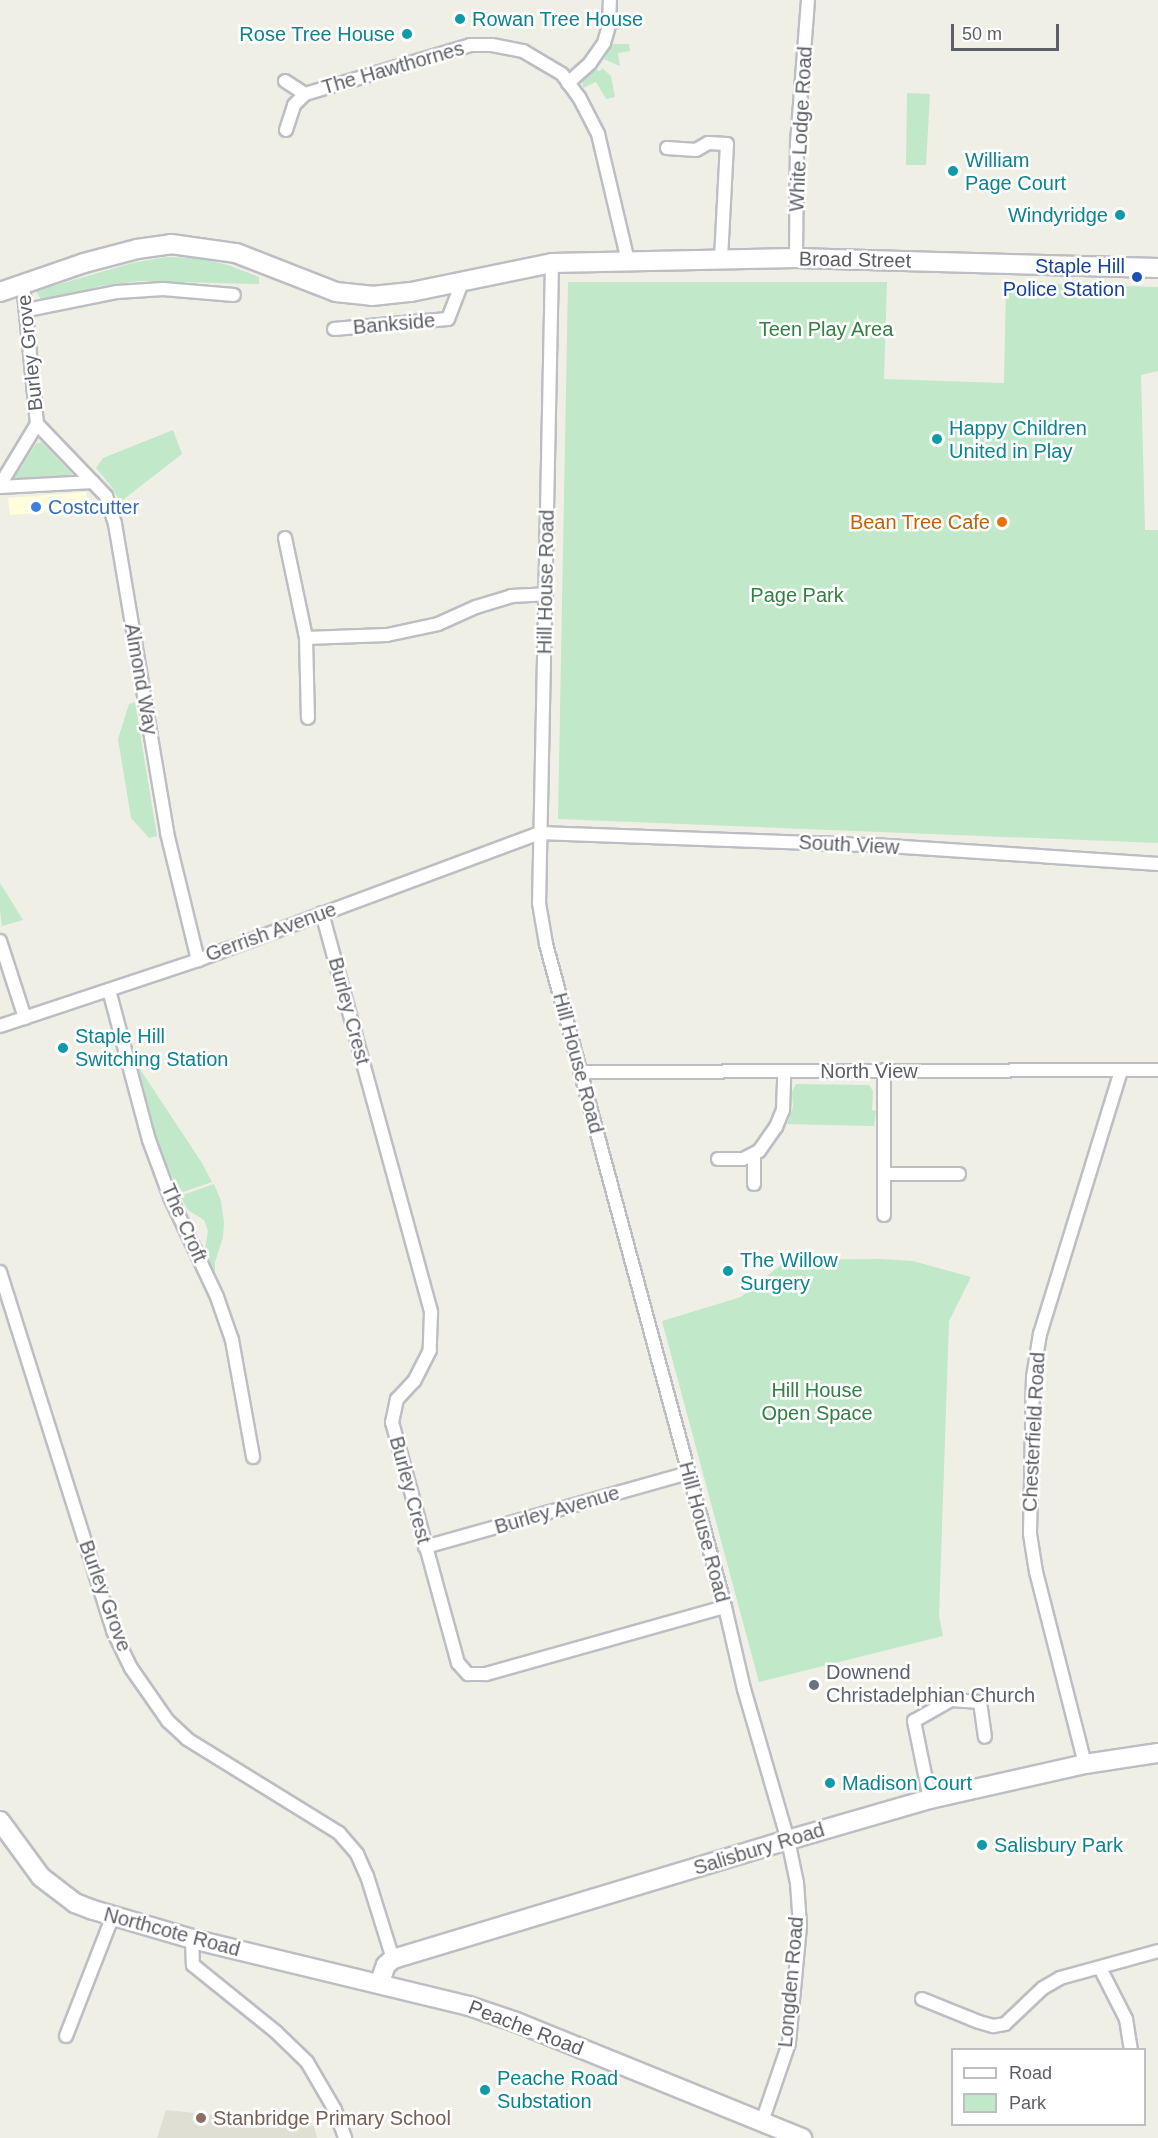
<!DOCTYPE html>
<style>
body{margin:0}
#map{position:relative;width:1158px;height:2138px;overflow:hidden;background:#f0efe5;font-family:Arial,sans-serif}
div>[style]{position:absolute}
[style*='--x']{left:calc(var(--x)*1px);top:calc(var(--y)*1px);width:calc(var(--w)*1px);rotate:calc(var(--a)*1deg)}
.commercial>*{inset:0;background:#fffddb}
.education>*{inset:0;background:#e0dfd3}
.green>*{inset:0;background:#c1e8c8}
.roads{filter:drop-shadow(2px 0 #bdbec4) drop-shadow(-2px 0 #bdbec4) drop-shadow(0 2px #bdbec4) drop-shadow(0 -2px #bdbec4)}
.street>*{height:12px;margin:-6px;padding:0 6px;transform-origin:6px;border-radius:6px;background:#fff}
.secondary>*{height:18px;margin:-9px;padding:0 9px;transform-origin:9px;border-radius:9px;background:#fff}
.dots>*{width:16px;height:16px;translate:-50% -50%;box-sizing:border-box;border:3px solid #fff;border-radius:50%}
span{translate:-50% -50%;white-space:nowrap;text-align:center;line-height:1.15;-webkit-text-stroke:5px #fff;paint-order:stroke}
.culture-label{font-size:20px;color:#0d838f}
.left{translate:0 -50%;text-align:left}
.right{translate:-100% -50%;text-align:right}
.street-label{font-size:20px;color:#5d5f66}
.transit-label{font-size:20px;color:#164399}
.park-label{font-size:20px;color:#318143}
.shop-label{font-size:20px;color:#366cbe}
.food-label{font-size:20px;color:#c56008}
.worship-label{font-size:20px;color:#5b616d}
.education-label{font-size:20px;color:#785e54}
.legend{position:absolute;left:951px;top:2048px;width:195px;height:78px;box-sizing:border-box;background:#fff;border:2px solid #bebfc2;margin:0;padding:8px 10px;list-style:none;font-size:18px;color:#5d5f66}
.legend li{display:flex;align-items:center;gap:12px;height:30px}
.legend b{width:30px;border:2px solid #bebfc2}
.scale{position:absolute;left:951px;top:24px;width:108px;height:27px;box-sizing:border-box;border:3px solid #5d5f66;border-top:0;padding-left:8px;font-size:18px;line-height:21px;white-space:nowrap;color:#5d5f66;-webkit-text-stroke:4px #fff;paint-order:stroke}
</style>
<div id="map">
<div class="commercial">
<i style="clip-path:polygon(86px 492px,88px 509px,10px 515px,8px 498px)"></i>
</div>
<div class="education">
<i style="clip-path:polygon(166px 2110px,314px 2126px,317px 2138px,157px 2138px)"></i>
</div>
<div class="green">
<i style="clip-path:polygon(613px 44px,629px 44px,630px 51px,618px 53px,620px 66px,604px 59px)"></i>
<i style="clip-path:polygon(602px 68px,611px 76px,615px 97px,606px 99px,596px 82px,583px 88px,582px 78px,593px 69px,600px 71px)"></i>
<i style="clip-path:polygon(907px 93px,930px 94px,926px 165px,906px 165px)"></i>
<i style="clip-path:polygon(166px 257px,198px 258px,228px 265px,259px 277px,259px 284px,139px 281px,100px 286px,47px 301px,41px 300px,36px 291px,132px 263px)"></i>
<i style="clip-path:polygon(568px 282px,887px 282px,884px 379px,1004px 383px,1006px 283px,1158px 287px,1158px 371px,1141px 375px,1145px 530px,1158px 530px,1158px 843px,558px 819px)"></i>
<i style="clip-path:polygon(173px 430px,182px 454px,120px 502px,111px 486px,96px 468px,103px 458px)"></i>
<i style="clip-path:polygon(41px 442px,72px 474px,69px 479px,17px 482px,14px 478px,36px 444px)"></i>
<i style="clip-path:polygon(135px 702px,157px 836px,149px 838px,131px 818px,118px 739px,129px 704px)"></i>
<i style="clip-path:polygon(0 883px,23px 920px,2px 926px,0 911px)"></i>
<i style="clip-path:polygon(138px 1066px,202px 1163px,212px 1182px,180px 1193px,161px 1153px)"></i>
<i style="clip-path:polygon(796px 1084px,869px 1085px,873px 1091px,872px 1110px,876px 1111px,874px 1126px,787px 1124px,793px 1107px,792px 1092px)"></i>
<i style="clip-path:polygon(214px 1184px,221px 1201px,224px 1222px,223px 1237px,215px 1262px,215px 1277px,204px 1254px,208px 1231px,204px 1220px,188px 1210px,180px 1196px)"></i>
<i style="clip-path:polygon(882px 1259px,913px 1261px,971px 1277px,949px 1321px,939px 1616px,943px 1636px,759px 1682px,662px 1321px,741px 1297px,787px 1260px)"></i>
</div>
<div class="roads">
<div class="street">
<i style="--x:285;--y:81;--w:24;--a:33"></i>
<i style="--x:568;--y:83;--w:30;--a:-42"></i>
<i style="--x:590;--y:63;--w:24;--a:-55"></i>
<i style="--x:604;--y:43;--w:19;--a:-74"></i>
<i style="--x:609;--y:25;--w:25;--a:-88"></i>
<i style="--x:286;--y:130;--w:26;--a:-72"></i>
<i style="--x:294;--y:105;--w:16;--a:-45"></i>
<i style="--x:305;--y:94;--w:172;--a:-16.5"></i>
<i style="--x:470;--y:45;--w:22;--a:0"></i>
<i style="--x:492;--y:45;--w:32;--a:11"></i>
<i style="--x:523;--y:51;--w:45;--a:30.5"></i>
<i style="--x:562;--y:74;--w:29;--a:54"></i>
<i style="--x:579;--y:97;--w:42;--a:62.8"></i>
<i style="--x:598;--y:134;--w:130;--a:76.7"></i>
<i style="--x:667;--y:148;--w:29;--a:4"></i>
<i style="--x:696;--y:150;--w:14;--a:-30"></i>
<i style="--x:708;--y:143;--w:19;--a:3"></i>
<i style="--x:727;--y:144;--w:115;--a:93"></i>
<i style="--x:796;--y:258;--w:115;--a:-89.5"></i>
<i style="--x:797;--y:143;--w:143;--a:-85.6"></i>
<i style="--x:552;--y:263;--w:640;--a:91.16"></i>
<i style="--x:539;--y:903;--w:42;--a:80.3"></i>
<i style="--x:546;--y:944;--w:687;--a:74.89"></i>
<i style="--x:725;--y:1607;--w:84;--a:77"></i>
<i style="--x:744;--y:1689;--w:157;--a:73.8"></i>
<i style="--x:788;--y:1840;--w:44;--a:78.2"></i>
<i style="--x:797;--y:1883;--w:43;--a:86"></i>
<i style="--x:800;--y:1926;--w:118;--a:95.4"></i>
<i style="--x:789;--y:2043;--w:83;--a:108.9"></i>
<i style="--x:27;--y:310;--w:92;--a:-11.3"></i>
<i style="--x:117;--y:292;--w:46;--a:-3.7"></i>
<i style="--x:163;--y:289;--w:71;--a:4.8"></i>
<i style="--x:334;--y:329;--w:114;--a:-5"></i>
<i style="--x:448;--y:319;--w:42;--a:-69"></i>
<i style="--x:37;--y:424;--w:100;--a:46.2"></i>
<i style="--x:106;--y:496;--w:29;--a:72"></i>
<i style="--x:115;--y:524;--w:313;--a:80.4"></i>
<i style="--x:167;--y:833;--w:131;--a:76.3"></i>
<i style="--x:0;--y:485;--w:71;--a:-58.8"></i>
<i style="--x:37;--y:424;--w:142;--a:-95.7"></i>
<i style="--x:0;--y:487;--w:93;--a:-3.1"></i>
<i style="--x:285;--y:538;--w:102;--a:78.1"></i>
<i style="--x:306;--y:638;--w:80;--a:88.6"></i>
<i style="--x:306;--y:638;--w:81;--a:-2.1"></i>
<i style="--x:387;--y:635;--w:52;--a:-12.2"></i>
<i style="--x:438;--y:624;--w:42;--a:-24.1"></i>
<i style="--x:476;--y:607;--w:37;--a:-17"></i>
<i style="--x:511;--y:596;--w:35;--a:-3"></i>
<i style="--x:322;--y:913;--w:414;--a:74.7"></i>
<i style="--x:431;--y:1312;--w:38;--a:92"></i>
<i style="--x:430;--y:1350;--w:35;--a:117"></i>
<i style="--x:414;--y:1381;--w:25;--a:133"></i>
<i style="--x:397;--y:1399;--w:24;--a:102"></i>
<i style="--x:392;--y:1422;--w:250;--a:74.7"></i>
<i style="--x:458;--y:1663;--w:15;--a:48"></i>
<i style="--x:468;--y:1674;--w:18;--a:0"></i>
<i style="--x:486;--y:1674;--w:248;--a:-15.7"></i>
<i style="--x:0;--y:941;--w:81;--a:72"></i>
<i style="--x:109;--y:990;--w:155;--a:75.1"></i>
<i style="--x:149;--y:1140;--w:61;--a:69.8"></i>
<i style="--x:170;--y:1197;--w:110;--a:64.8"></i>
<i style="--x:217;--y:1297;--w:46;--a:70.8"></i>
<i style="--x:232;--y:1340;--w:119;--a:79.8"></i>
<i style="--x:0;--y:1026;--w:209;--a:-18.4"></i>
<i style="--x:198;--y:960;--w:364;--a:-20.4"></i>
<i style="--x:539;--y:833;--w:334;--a:2.1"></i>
<i style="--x:873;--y:845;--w:286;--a:3.8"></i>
<i style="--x:884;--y:1070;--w:145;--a:90"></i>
<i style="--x:581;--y:1072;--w:577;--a:-0.2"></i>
<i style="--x:718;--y:1159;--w:25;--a:0"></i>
<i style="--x:743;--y:1159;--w:18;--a:-27"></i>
<i style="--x:759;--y:1151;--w:29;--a:-55"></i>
<i style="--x:776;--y:1127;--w:18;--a:-68"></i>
<i style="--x:783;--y:1110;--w:38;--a:-88"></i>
<i style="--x:885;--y:1174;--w:74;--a:0"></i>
<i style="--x:754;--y:1184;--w:30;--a:-90"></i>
<i style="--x:0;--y:1272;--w:376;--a:72.5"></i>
<i style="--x:113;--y:1631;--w:41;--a:64.1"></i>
<i style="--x:131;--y:1668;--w:65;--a:55.1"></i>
<i style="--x:168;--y:1721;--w:26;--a:43"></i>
<i style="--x:187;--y:1739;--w:179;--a:31.7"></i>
<i style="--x:339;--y:1833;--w:28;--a:49"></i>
<i style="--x:357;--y:1854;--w:24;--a:66"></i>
<i style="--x:367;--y:1876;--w:87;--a:72.6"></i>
<i style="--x:425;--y:1547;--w:273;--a:-15.7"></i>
<i style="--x:1085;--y:1764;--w:198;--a:-104.3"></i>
<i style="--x:1036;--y:1572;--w:39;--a:-99"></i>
<i style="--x:1030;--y:1533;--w:156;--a:-88.9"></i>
<i style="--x:1033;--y:1377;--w:44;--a:-80.8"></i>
<i style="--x:1040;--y:1334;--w:276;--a:-72.9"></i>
<i style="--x:930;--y:1799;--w:80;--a:-101.6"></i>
<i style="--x:914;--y:1721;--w:43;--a:-29.6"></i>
<i style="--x:951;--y:1700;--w:29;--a:4"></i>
<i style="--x:980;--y:1702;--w:35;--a:82"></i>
<i style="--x:192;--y:1939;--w:26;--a:88"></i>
<i style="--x:193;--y:1965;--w:107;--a:38.9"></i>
<i style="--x:276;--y:2032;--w:43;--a:44.1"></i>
<i style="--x:307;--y:2062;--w:56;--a:59.7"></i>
<i style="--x:335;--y:2110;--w:30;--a:70"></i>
<i style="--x:1100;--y:1968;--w:57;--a:63"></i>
<i style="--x:1126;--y:2019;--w:31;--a:81"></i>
<i style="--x:922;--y:1999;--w:61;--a:22"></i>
<i style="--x:979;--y:2022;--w:15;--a:16"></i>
<i style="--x:993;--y:2026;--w:12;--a:-9"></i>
<i style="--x:1005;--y:2024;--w:52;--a:-43.5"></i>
<i style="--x:1043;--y:1988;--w:20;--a:-30"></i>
<i style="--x:1060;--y:1978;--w:102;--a:-15.4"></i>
<i style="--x:66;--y:2036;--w:127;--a:-68.7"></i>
</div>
<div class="secondary">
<i style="--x:0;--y:292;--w:89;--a:-19"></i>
<i style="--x:84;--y:263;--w:55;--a:-14.8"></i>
<i style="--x:137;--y:249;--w:34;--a:-8"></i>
<i style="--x:171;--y:244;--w:66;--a:7.9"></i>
<i style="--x:236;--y:253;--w:107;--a:21.3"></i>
<i style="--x:336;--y:292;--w:36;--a:6"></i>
<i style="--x:372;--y:296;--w:39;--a:-6"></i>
<i style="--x:411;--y:292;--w:144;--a:-11.6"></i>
<i style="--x:552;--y:263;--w:244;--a:-1.2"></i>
<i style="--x:796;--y:258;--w:362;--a:1.6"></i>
<i style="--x:0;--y:1821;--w:69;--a:53.8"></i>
<i style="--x:41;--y:1877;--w:43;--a:37.4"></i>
<i style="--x:75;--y:1903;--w:19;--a:21"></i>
<i style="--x:93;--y:1910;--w:103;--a:16.3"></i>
<i style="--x:192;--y:1939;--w:285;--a:13.6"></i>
<i style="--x:469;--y:2006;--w:50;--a:18.8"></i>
<i style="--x:516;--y:2022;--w:309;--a:22.1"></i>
<i style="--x:380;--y:1982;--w:18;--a:-71"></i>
<i style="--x:386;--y:1965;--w:9;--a:-41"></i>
<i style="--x:393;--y:1959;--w:413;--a:-16.8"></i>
<i style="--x:788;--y:1840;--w:148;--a:-16.1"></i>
<i style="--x:930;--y:1799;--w:159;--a:-12.7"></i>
<i style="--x:1085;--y:1764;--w:74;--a:-8.6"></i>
</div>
</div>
<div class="dots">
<i style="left:460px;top:19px;background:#0f9aa8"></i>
<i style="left:407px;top:34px;background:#0f9aa8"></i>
<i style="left:953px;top:171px;background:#0f9aa8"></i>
<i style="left:1120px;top:215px;background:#0f9aa8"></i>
<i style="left:1137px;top:277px;background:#1a4fb4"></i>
<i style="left:937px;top:439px;background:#0f9aa8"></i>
<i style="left:36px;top:507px;background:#3f7fe0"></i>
<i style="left:1002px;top:522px;background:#e8710a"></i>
<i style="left:63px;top:1048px;background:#0f9aa8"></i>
<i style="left:728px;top:1271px;background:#0f9aa8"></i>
<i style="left:814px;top:1685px;background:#6b7280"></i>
<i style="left:830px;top:1783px;background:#0f9aa8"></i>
<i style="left:982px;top:1845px;background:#0f9aa8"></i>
<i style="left:485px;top:2090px;background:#0f9aa8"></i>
<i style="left:201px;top:2118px;background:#8d6e63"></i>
</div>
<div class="culture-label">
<span class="left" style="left:472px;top:19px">Rowan Tree House</span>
<span class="right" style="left:395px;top:34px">Rose Tree House</span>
<span class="left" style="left:965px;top:172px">William<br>Page Court</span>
<span class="right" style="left:1108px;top:215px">Windyridge</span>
<span class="left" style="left:949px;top:440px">Happy Children<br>United in Play</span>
<span class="left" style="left:75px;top:1048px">Staple Hill<br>Switching Station</span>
<span class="left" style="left:740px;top:1272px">The Willow<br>Surgery</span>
<span class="left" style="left:842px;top:1783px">Madison Court</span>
<span class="left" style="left:994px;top:1845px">Salisbury Park</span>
<span class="left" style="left:497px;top:2090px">Peache Road<br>Substation</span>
</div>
<div class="street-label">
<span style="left:393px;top:68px;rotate:-16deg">The Hawthornes</span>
<span style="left:801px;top:129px;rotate:-87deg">White Lodge Road</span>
<span style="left:855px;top:260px;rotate:1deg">Broad Street</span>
<span style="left:394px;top:324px;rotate:-5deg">Bankside</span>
<span style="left:30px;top:353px;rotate:-96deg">Burley Grove</span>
<span style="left:546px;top:582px;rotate:-89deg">Hill House Road</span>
<span style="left:141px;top:679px;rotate:80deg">Almond Way</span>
<span style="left:849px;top:845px;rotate:3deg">South View</span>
<span style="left:271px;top:932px;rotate:-20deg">Gerrish Avenue</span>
<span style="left:349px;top:1011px;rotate:75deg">Burley Crest</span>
<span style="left:578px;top:1063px;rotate:75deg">Hill House Road</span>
<span style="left:869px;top:1071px">North View</span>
<span style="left:184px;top:1223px;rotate:66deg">The Croft</span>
<span style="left:1034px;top:1432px;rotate:-87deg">Chesterfield Road</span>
<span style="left:410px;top:1490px;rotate:75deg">Burley Crest</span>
<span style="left:557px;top:1510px;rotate:-16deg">Burley Avenue</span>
<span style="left:704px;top:1532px;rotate:75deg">Hill House Road</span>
<span style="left:105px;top:1596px;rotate:70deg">Burley Grove</span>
<span style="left:759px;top:1849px;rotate:-17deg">Salisbury Road</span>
<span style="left:172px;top:1932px;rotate:15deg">Northcote Road</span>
<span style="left:791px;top:1982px;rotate:-85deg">Longden Road</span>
<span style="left:526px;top:2028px;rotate:21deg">Peache Road</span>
</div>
<div class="transit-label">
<span class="right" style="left:1125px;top:278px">Staple Hill<br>Police Station</span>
</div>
<div class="park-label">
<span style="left:826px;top:329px">Teen Play Area</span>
<span style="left:797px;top:595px">Page Park</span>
<span style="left:817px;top:1402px">Hill House<br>Open Space</span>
</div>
<div class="shop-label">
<span class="left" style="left:48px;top:507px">Costcutter</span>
</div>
<div class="food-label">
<span class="right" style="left:990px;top:522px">Bean Tree Cafe</span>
</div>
<div class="worship-label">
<span class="left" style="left:826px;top:1684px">Downend<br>Christadelphian Church</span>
</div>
<div class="education-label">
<span class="left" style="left:213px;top:2118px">Stanbridge Primary School</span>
</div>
<ul class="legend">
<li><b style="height:8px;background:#fff"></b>Road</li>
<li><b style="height:16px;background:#c1e8c8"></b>Park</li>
</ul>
<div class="scale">50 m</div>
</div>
